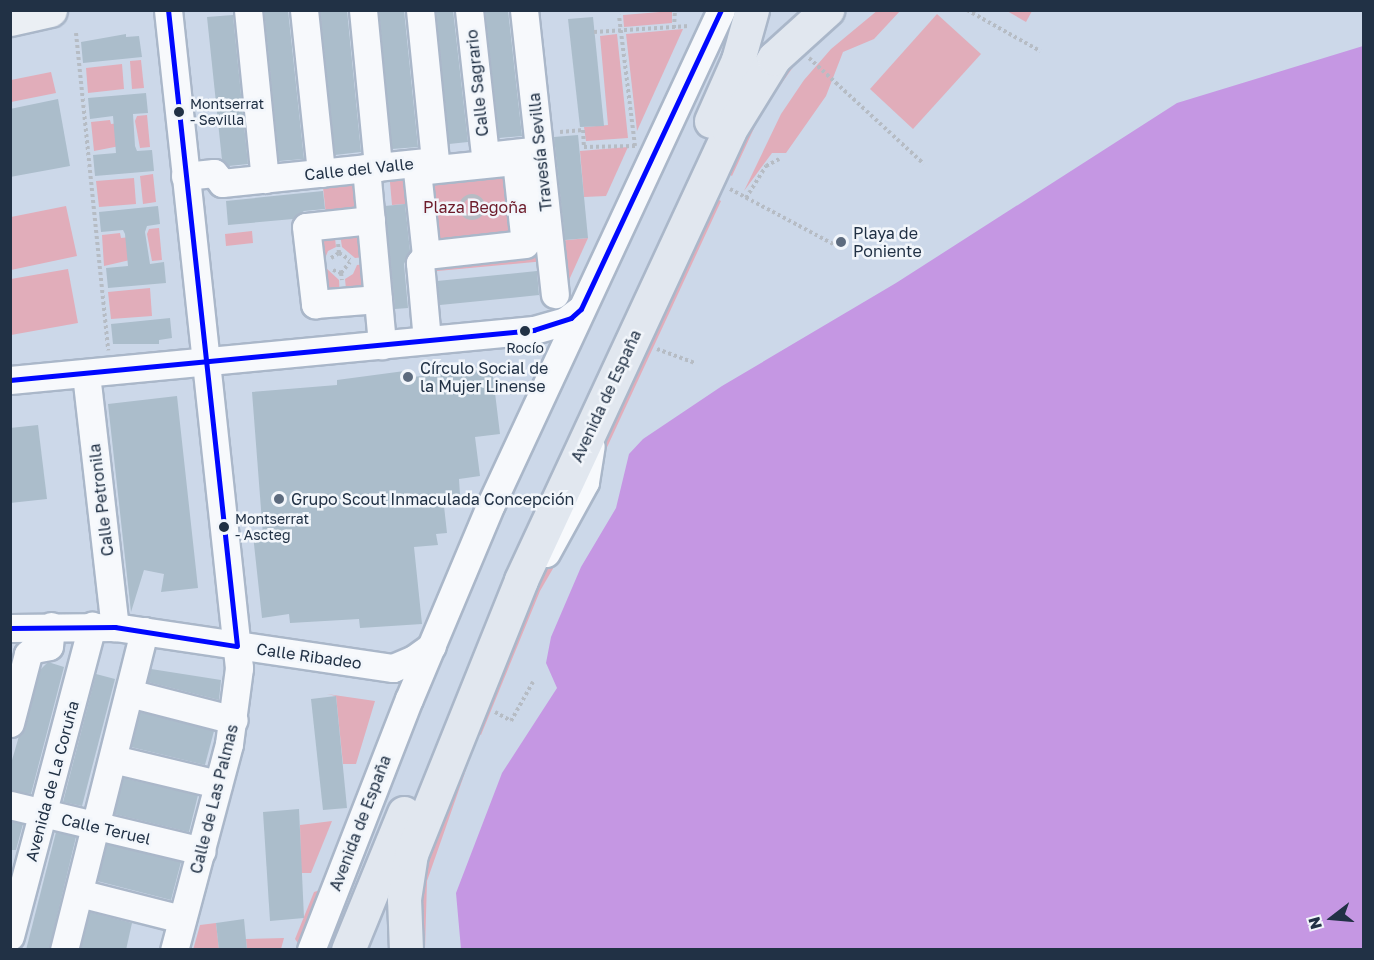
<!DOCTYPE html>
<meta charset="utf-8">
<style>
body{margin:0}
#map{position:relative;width:1374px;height:960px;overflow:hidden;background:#ccd8e9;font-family:"Golos Text",sans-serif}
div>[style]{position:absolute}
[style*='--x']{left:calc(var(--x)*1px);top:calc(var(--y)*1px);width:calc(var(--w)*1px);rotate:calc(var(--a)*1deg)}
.green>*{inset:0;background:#e1adba}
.water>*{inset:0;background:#c597e3}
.building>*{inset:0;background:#abbdcb}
.path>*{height:4px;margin-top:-2px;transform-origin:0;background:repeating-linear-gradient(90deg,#b6bcc4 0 3px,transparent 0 6px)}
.path>.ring{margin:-2px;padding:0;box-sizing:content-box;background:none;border:4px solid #b6bcc4;border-radius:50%}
.roads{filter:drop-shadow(2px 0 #aab7c9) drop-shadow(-2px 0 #aab7c9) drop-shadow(0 2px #aab7c9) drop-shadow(0 -2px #aab7c9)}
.minor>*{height:27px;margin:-13.5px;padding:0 13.5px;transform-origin:13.5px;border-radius:13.5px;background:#f7f9fc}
.major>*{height:33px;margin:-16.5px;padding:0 16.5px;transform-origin:16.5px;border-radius:16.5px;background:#ebeff4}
.highway>*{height:33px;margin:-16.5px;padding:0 16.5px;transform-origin:16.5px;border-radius:16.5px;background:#e1e7ef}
.bus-1>*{height:4.5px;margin:-2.25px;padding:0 2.25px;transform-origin:2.25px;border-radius:2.25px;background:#0008ff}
.dots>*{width:16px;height:16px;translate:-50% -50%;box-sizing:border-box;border:3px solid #f2f6fb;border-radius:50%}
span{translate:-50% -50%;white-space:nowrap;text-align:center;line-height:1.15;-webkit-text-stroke:5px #f2f6fb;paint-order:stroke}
.bus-label{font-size:14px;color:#213145}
.left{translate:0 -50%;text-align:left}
.street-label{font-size:16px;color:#213145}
.park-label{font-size:16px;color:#6d1b2a}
.poi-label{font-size:16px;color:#213145}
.frame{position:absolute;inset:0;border:12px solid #213145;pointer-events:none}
.north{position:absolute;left:1302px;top:888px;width:60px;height:60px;-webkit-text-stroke:4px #f2f6fb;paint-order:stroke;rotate:254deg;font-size:16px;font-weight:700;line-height:24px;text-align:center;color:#213145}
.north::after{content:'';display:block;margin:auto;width:21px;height:27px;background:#213145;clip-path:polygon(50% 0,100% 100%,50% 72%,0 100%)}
</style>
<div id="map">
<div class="green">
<i style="clip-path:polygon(878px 10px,900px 11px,874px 39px,843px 52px,826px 96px,786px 153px,772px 153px,744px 191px,781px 114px,804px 80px,831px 49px)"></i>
<i style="clip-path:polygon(672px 11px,672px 23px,624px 27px,623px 15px)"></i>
<i style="clip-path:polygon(1007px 11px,1032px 10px,1032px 11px,1026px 22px)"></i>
<i style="clip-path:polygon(937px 14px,981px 54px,913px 129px,870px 89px)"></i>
<i style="clip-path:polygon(683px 29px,637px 131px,626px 34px)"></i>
<i style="clip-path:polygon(617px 34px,628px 138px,586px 141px,584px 127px,608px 125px,600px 36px)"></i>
<i style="clip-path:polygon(803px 53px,762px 111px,732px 176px,725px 172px,776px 77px)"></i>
<i style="clip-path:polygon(141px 60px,144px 88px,132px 89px,130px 61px)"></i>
<i style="clip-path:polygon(122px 64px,124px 89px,88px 93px,86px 68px)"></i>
<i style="clip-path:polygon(51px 72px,56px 93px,11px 102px,11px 80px)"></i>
<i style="clip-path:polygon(147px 115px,150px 147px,140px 148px,135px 121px,137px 116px)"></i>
<i style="clip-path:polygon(110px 120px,111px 124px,128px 122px,130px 144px,94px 151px,91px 122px)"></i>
<i style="clip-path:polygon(628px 147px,606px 196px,584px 197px,580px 151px)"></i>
<i style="clip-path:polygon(520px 152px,545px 261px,427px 272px,410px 163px)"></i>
<i style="clip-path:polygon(403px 170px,406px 204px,392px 205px,389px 171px)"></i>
<i style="clip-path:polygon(153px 174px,156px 202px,143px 204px,140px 176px)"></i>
<i style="clip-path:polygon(361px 174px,365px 211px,326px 215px,323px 187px,307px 188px,306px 180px)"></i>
<i style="clip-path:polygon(134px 178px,136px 204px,99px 207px,96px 181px)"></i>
<i style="clip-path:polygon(713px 197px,721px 201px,603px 456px,601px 442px)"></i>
<i style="clip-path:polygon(66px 206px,77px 256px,11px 270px,11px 217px)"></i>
<i style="clip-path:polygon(362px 225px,365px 257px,355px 258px,342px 247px,339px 228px)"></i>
<i style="clip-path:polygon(159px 228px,162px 260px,152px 261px,147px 234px,149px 229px)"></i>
<i style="clip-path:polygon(334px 229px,336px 247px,328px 251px,324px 261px,314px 262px,311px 231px)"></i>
<i style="clip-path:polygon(252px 231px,253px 243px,226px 246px,225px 234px)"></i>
<i style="clip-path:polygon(120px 233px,121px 238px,141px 236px,143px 257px,104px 266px,102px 235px)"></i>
<i style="clip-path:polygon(588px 238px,565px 289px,558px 241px)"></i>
<i style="clip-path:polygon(366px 264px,368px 298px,347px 299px,345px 279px,353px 274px,357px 265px)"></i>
<i style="clip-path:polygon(325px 267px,339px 280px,340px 298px,319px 300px,315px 269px)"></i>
<i style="clip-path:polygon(68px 269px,78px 323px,11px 335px,11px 279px)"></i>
<i style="clip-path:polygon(150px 288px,152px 316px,111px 319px,108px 292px)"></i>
<i style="clip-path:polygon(573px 525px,577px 527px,540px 591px,481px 735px,473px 731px,543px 570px)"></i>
<i style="clip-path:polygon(327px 694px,375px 701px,356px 764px,343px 764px,336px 696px)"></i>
<i style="clip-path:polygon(463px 759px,469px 761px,427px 881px,425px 949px,418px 950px,421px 875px)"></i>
<i style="clip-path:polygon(332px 821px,311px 873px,301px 873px,300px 825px)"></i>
<i style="clip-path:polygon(320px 890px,300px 946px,295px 939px,314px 892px)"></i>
<i style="clip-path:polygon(216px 923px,219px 949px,193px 950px,200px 925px)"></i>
<i style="clip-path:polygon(284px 938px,281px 949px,247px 949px,246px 939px)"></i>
</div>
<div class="water">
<i style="clip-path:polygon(1363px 46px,1363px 949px,461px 949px,456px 893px,502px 773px,557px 688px,546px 663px,551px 637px,581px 567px,616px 508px,629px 454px,643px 439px,722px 386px,896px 283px,1177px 103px)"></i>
</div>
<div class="building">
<i style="clip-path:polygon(264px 10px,288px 10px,304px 159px,279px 161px)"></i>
<i style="clip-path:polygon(320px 10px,347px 10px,361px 152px,335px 155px)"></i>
<i style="clip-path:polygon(379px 10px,404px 10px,418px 147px,392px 149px)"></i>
<i style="clip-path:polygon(436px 10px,453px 10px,468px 142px,449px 144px)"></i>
<i style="clip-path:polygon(485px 10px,508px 10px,522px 136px,499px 138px)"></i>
<i style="clip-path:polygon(233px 15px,248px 164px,229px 166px,222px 160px,207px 17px)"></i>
<i style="clip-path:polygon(593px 17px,604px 126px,580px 127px,568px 19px)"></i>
<i style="clip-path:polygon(126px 34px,126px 37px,139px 36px,142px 57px,83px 63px,81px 42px)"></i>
<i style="clip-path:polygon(146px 93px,148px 113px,133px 114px,135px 146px,137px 151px,152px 150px,154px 171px,95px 176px,93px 155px,116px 153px,113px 116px,90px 119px,88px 98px)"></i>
<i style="clip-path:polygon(58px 99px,70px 166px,10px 177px,10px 109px)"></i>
<i style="clip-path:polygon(578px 135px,588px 238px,565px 240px,554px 137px)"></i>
<i style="clip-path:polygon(323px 191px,325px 209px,304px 211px,293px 219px,228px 225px,226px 201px)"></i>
<i style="clip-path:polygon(405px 204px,410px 251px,404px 264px,408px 308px,395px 309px,385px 206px)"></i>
<i style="clip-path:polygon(158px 206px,160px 224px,147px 226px,145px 232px,150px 264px,164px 262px,166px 283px,108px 288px,106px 268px,128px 266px,125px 234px,123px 230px,101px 232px,99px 212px)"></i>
<i style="clip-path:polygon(537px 271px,539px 295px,440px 305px,437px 281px)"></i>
<i style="clip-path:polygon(170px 318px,172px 338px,159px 340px,159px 344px,113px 344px,111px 324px)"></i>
<i style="clip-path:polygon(492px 368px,500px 434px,475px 437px,480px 476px,459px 479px,460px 495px,443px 497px,447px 533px,436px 534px,438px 545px,414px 547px,422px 624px,360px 628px,359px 619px,290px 623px,289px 614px,262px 618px,253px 535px,263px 535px,252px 392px,337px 385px,337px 380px,412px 370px,413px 377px)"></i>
<i style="clip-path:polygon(177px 396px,198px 588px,161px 592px,164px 574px,144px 570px,131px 612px,108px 404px)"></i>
<i style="clip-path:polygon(38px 425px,47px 499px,10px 503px,10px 428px)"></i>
<i style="clip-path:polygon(48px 662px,64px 667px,31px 794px,10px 790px,10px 767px,19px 736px,25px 727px,40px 670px)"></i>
<i style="clip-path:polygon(151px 669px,221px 680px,219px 700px,148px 682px)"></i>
<i style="clip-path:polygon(96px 674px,115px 679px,82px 806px,63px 802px)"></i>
<i style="clip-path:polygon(336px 696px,347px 808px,323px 810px,311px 699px)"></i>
<i style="clip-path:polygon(140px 712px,214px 731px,205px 765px,131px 747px)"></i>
<i style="clip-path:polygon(123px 778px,198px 795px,189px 832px,114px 814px)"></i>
<i style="clip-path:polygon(299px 809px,304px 918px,270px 921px,263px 812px)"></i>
<i style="clip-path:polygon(10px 821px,23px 824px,16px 850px,10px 850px)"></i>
<i style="clip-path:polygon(56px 832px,76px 837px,49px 950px,26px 950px)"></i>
<i style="clip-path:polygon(107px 844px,181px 862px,171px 900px,97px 881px)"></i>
<i style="clip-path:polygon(90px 912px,132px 923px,126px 950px,80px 950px)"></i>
<i style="clip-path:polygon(244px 919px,247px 950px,219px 950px,216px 923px)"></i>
</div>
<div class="path">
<i style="--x:967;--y:10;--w:84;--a:29.3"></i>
<i style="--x:674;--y:28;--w:18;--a:-87"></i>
<i style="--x:594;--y:32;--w:95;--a:-3.6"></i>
<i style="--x:76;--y:33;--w:319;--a:84.2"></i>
<i style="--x:809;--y:58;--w:156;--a:42.7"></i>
<i style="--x:560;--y:132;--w:23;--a:-5"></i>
<i style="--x:583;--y:130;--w:17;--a:87"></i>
<i style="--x:584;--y:147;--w:51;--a:-1.1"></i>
<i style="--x:635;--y:146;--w:132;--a:-97"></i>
<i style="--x:730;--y:189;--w:119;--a:28.1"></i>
<i class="ring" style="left:461px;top:196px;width:18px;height:18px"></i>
<i style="--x:746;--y:198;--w:38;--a:-58"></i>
<i style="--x:766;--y:166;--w:15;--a:-28"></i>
<i style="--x:483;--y:206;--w:17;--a:-7"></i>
<i style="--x:443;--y:210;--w:17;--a:-7"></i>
<i style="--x:339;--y:253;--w:13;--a:32"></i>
<i style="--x:331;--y:258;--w:9;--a:-32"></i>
<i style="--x:339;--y:253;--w:9;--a:-96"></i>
<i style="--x:333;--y:270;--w:9;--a:21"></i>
<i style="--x:341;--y:273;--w:7;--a:82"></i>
<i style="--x:341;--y:273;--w:14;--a:-51"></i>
<i style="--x:657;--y:349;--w:40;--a:20.2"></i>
<i style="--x:495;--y:712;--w:18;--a:29"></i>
<i style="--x:511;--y:721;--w:45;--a:-60.6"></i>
</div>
<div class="roads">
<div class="minor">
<i style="--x:168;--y:10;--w:662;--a:83.84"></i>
<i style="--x:239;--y:668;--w:77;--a:97.5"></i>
<i style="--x:229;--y:744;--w:213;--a:104.9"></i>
<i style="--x:248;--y:10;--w:170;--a:84.3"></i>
<i style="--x:304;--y:10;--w:164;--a:84"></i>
<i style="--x:363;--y:10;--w:158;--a:84.5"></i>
<i style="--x:420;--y:10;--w:152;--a:84.3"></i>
<i style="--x:469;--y:10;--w:147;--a:83.7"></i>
<i style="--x:524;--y:10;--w:286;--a:83.8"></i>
<i style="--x:496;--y:155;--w:43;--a:-6.6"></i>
<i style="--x:516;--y:161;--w:83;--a:83.8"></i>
<i style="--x:525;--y:244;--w:100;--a:173.7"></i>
<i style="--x:426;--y:255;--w:84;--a:-96.1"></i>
<i style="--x:417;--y:171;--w:100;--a:-5.8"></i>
<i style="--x:366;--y:168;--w:178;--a:84.8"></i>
<i style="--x:185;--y:176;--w:29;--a:-6"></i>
<i style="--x:214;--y:173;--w:13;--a:51"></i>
<i style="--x:222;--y:183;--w:213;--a:-5.9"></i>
<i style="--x:371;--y:220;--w:65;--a:173.9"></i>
<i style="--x:306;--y:227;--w:78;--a:83.3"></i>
<i style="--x:315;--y:304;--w:63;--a:-4.5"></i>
<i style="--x:426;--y:255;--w:10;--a:127"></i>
<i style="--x:420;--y:263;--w:77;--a:84.8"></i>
<i style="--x:86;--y:374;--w:255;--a:83.5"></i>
<i style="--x:10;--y:380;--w:526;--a:-5.45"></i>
<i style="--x:534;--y:330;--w:32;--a:-16"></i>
<i style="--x:565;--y:321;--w:20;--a:-37"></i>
<i style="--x:546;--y:553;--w:81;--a:-61.2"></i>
<i style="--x:585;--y:482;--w:36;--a:-81"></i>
<i style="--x:10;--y:628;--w:105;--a:-0.5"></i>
<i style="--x:115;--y:627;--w:281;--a:8.4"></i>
<i style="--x:393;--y:668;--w:23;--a:-23"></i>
<i style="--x:414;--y:659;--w:22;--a:-36"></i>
<i style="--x:129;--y:693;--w:108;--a:14.4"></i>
<i style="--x:10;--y:723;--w:71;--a:-75.4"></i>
<i style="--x:28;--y:654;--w:8;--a:-40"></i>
<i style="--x:34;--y:649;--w:15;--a:-11"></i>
<i style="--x:49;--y:646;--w:20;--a:-84"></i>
<i style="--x:113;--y:759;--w:108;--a:13.4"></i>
<i style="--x:10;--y:805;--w:197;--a:13.5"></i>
<i style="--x:79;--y:893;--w:106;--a:14.2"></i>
<i style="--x:10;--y:936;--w:321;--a:-75.2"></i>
<i style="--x:64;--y:950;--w:329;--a:-75.9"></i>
<i style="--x:311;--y:950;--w:269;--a:-68.7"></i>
<i style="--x:409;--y:699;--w:212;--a:-67.2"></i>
<i style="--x:491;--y:504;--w:545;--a:-65.03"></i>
</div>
<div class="major">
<i style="--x:10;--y:19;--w:41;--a:-12.7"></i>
</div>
<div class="highway">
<i style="--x:711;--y:121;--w:67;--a:-66.1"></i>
<i style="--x:738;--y:60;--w:52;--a:-74.4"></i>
<i style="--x:348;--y:950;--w:148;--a:-67.8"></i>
<i style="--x:406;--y:950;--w:51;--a:-92.2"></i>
<i style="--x:404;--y:899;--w:46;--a:-81.2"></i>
<i style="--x:411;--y:854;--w:295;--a:-68.1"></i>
<i style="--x:521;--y:580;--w:495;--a:-65.1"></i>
<i style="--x:729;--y:131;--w:86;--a:-58.3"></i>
<i style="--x:774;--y:58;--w:72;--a:-42.2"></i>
</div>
</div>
<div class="bus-1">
<i style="--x:10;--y:380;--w:526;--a:-5.45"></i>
<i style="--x:534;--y:330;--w:39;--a:-18"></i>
<i style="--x:571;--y:318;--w:13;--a:-42"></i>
<i style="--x:581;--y:309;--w:330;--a:-64.9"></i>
<i style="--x:10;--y:628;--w:105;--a:-0.5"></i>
<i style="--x:115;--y:627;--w:123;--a:8.9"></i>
<i style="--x:237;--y:646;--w:640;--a:-96.19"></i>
</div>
<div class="dots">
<i style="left:179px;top:112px;background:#213145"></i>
<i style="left:841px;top:242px;background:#5d6b7e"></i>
<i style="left:525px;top:331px;background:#213145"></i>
<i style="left:408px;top:377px;background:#5d6b7e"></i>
<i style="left:279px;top:499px;background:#5d6b7e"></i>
<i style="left:224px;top:527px;background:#213145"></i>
</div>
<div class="bus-label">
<span class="left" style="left:190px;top:112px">Montserrat<br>- Sevilla</span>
<span style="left:525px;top:348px">Rocío</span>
<span class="left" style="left:235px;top:527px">Montserrat<br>- Ascteg</span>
</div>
<div class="street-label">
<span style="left:477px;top:83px;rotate:-96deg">Calle Sagrario</span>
<span style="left:540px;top:152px;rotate:-96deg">Travesía Sevilla</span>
<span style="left:359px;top:169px;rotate:-6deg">Calle del Valle</span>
<span style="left:606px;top:396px;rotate:-65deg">Avenida de España</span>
<span style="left:101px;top:500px;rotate:-97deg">Calle Petronila</span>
<span style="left:309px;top:656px;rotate:8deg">Calle Ribadeo</span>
<span style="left:52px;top:781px;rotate:-75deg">Avenida de La Coruña</span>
<span style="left:214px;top:799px;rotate:-76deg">Calle de Las Palmas</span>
<span style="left:360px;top:823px;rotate:-69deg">Avenida de España</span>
<span style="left:106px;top:829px;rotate:13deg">Calle Teruel</span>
</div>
<div class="park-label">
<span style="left:475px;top:207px">Plaza Begoña</span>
</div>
<div class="poi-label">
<span class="left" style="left:853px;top:242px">Playa de<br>Poniente</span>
<span class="left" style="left:420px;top:377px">Círculo Social de<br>la Mujer Linense</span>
<span class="left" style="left:291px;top:499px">Grupo Scout Inmaculada Concepción</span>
</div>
<div class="frame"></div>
<div class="north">N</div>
</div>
